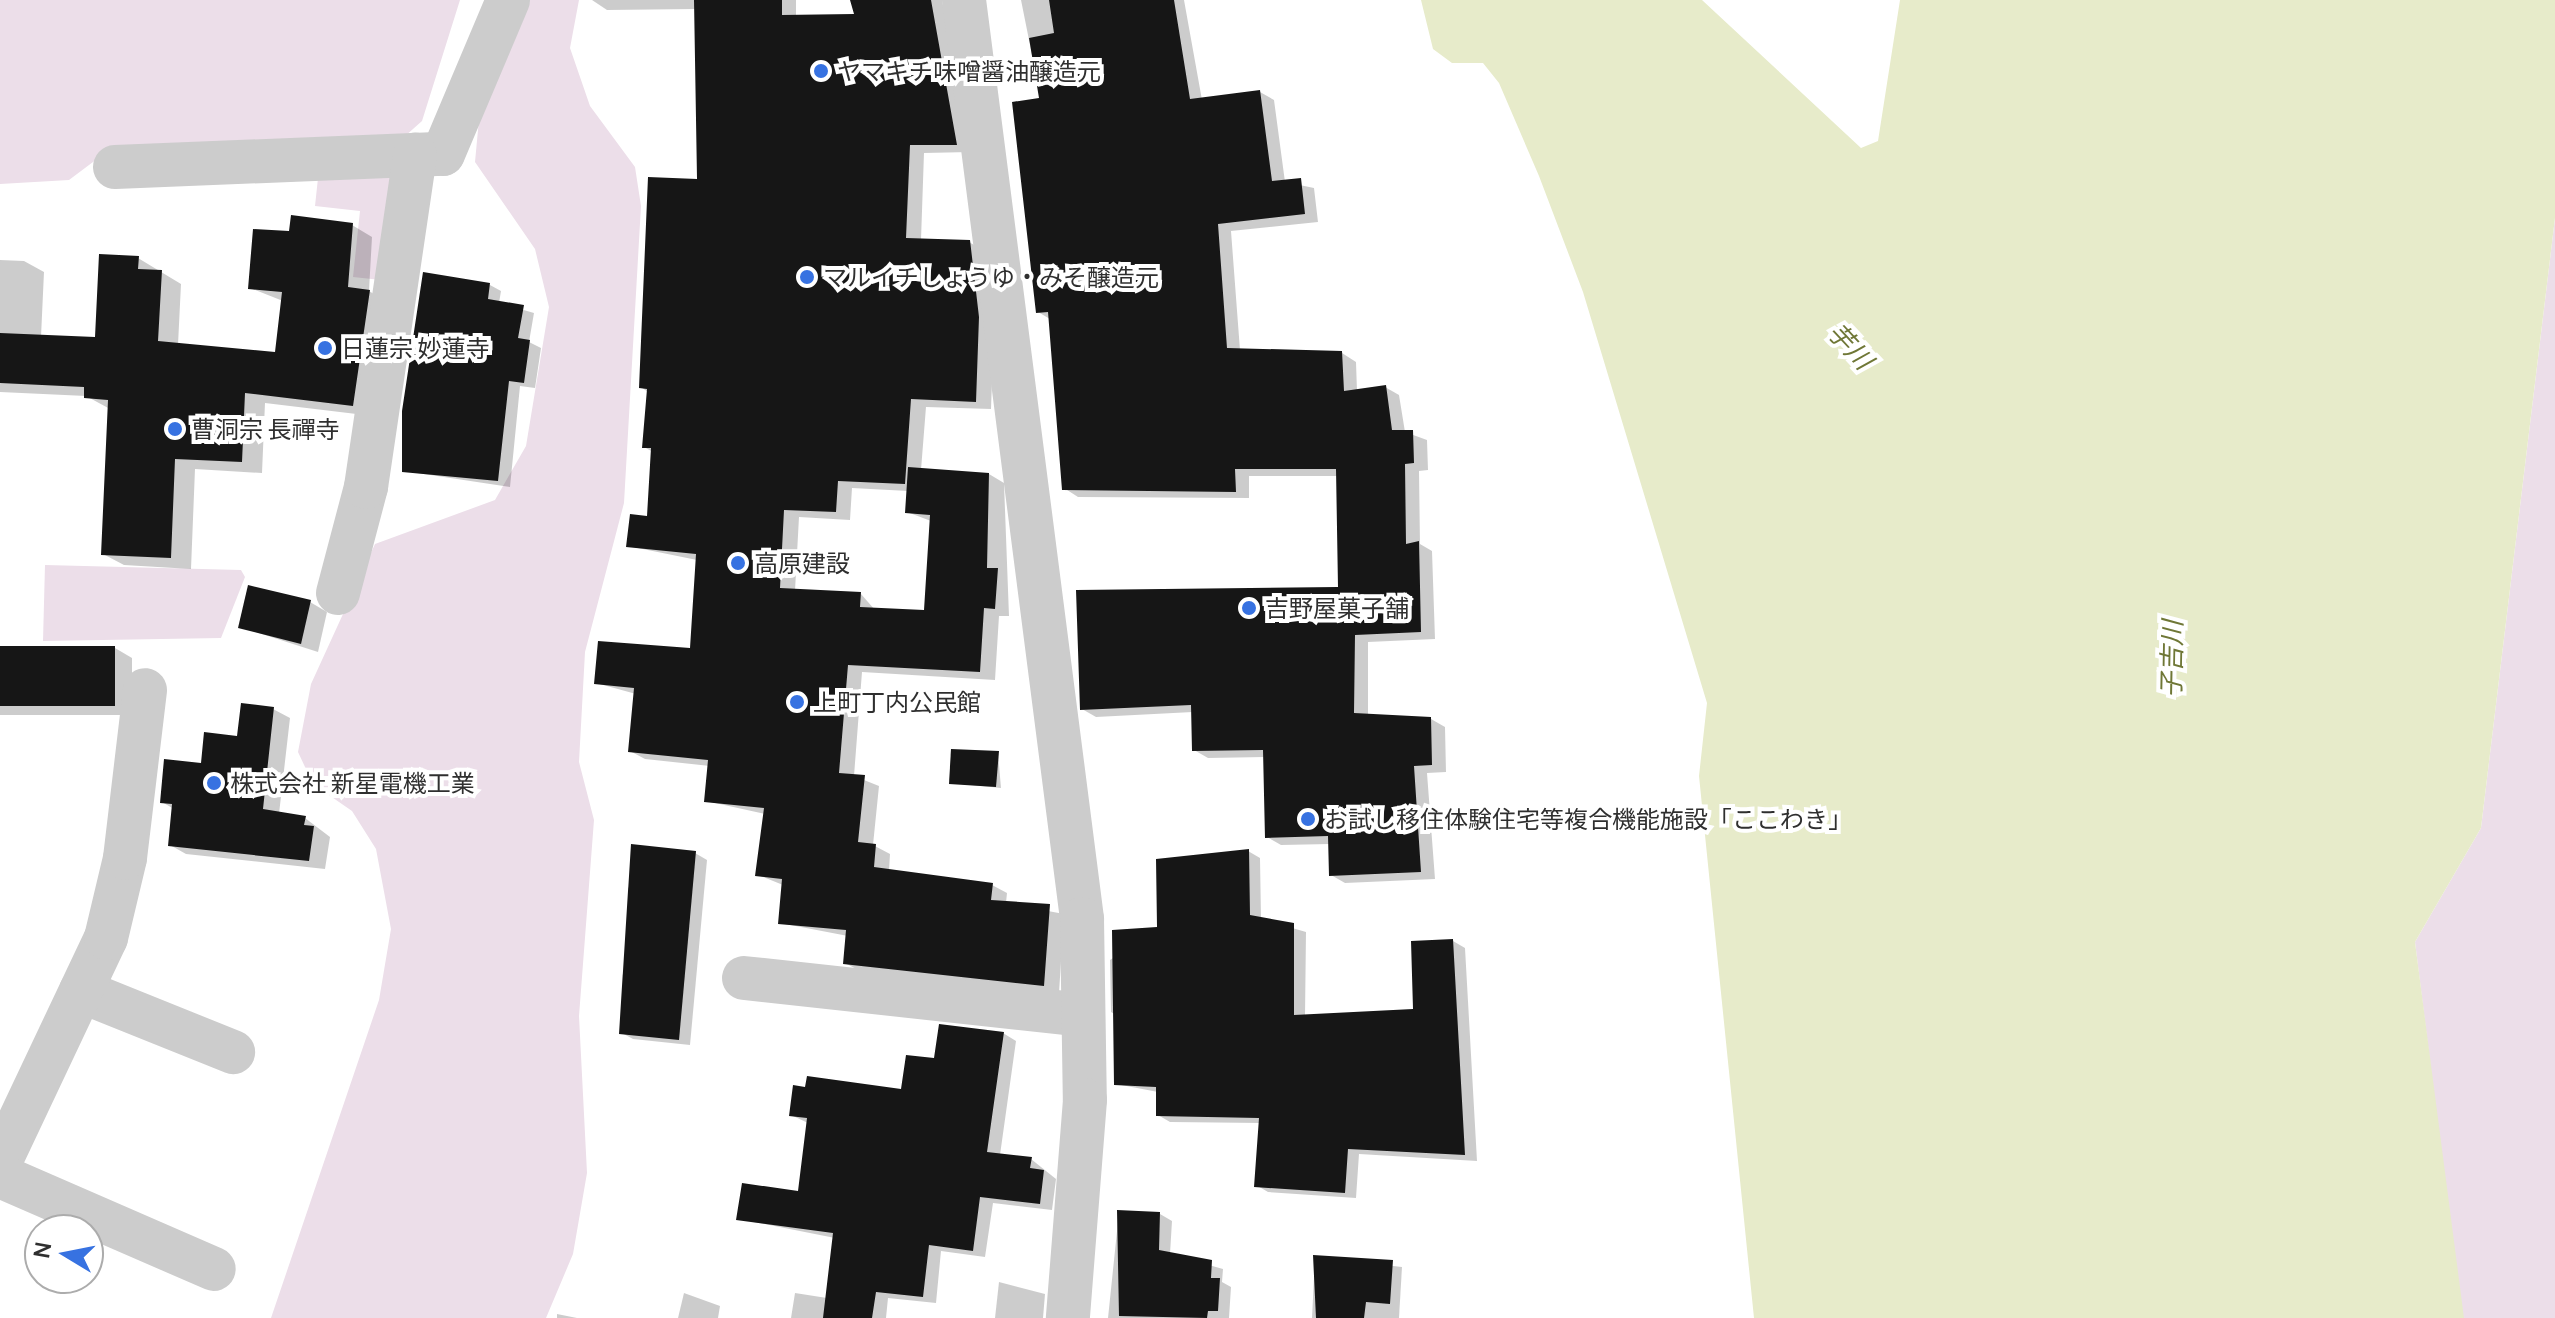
<!DOCTYPE html>
<meta charset="utf-8">
<style>
body{margin:0}
#map{position:relative;width:2555px;height:1318px;overflow:hidden;background:#fff;font-family:Manrope,"Noto Sans JP",sans-serif}
div>[style]{position:absolute}
[style*='--x']{left:calc(var(--x)*1px);top:calc(var(--y)*1px);width:calc(var(--w)*1px);rotate:calc(var(--a)*1deg)}
.green>*{inset:0;background:#ecdee9}
.water>*{inset:0;background:#e7ebca}
.shadow>*{inset:0;background:#0003}
.building>*{inset:0;background:#161616}
.minor>*{height:44px;margin:-22px;padding:0 22px;transform-origin:22px;border-radius:22px;background:#ccc}
.tertiary>*{height:44px;margin:-22px;padding:0 22px;transform-origin:22px;border-radius:22px;background:#ccc}
.dots>*{width:22px;height:22px;translate:-50% -50%;box-sizing:border-box;border:4px solid #fff;border-radius:50%}
span{translate:-50% -50%;white-space:nowrap;text-align:center;line-height:1.15;-webkit-text-stroke:8px #fff;paint-order:stroke}
.poi-label{font-size:24px;color:#2f2f2f}
.left{translate:0 -50%;text-align:left}
.water-label{font-size:26px;color:#6f7736;font-style:italic}
.north{position:absolute;left:24px;top:1214px;width:80px;height:80px;box-sizing:border-box;background:#fff;border:2px solid #acacac;border-radius:50%;rotate:280deg;font-size:22px;font-weight:700;line-height:32px;text-align:center;color:#2f2f2f}
.north::after{content:'';display:block;margin:auto;width:28px;height:36px;background:#3772e1;clip-path:polygon(50% 0,100% 100%,50% 72%,0 100%)}
</style>
<div id="map">
<div class="green">
<i style="clip-path:polygon(0 0,460px 0,422px 121px,395px 145px,97px 159px,69px 180px,0 184px)"></i>
<i style="clip-path:polygon(528px 0,579px 0,570px 48px,590px 106px,635px 167px,641px 206px,624px 503px,585px 652px,579px 762px,594px 820px,579px 1016px,587px 1173px,573px 1254px,546px 1318px,271px 1318px,379px 1000px,391px 929px,376px 849px,352px 811px,313px 784px,298px 752px,311px 684px,375px 544px,495px 500px,526px 446px,549px 307px,535px 249px,475px 162px,481px 98px)"></i>
<i style="clip-path:polygon(392px 173px,381px 280px,353px 277px,360px 211px,315px 206px,318px 178px)"></i>
<i style="clip-path:polygon(2555px 218px,2555px 1318px,2462px 1318px,2415px 942px,2481px 828px)"></i>
<i style="clip-path:polygon(45px 565px,241px 570px,245px 577px,221px 638px,43px 641px)"></i>
</div>
<div class="water">
<i style="clip-path:polygon(1421px 0,1702px 0,1861px 148px,1878px 141px,1900px 0,2555px 0,2555px 218px,2481px 828px,2415px 942px,2464px 1318px,1754px 1318px,1699px 776px,1707px 703px,1583px 292px,1539px 176px,1499px 83px,1483px 63px,1452px 63px,1433px 49px)"></i>
</div>
<div class="shadow">
<i style="clip-path:polygon(evenodd,592px 0,796px 0,796px 16px,856px 15px,852px 0,942px 0,971px 152px,924px 153px,921px 240px,969px 242px,984px 251px,994px 326px,991px 409px,926px 407px,921px 470px,989px 474px,1004px 483px,1009px 616px,999px 616px,995px 680px,862px 672px,854px 776px,879px 786px,873px 845px,890px 854px,889px 871px,992px 885px,1007px 893px,1006px 903px,1064px 914px,1059px 993px,860px 971px,845px 963px,848px 936px,780px 923px,783px 885px,758px 875px,765px 814px,706px 801px,710px 766px,645px 759px,630px 751px,636px 694px,596px 683px,692px 650px,697px 560px,628px 546px,649px 518px,653px 452px,644px 447px,648px 392px,641px 387px,699px 181px,696px 9px,607px 10px,592px 0,852px 488px,908px 491px,907px 512px,931px 521px,926px 612px,875px 610px,861px 594px,795px 591px,799px 517px,850px 520px,852px 488px)"></i>
<i style="clip-path:polygon(1021px 0,1184px 0,1202px 100px,1260px 92px,1274px 100px,1285px 182px,1314px 188px,1318px 222px,1231px 231px,1240px 350px,1342px 353px,1356px 362px,1357px 391px,1385px 387px,1399px 395px,1405px 432px,1427px 440px,1428px 470px,1419px 471px,1420px 544px,1432px 551px,1435px 639px,1368px 642px,1368px 716px,1431px 719px,1445px 727px,1446px 772px,1427px 773px,1435px 879px,1345px 883px,1331px 875px,1330px 844px,1281px 845px,1267px 837px,1265px 757px,1208px 758px,1194px 750px,1193px 712px,1096px 717px,1082px 709px,1340px 589px,1338px 476px,1249px 476px,1249px 498px,1078px 497px,1064px 488px,1050px 319px,1038px 312px,1041px 100px)"></i>
<i style="clip-path:polygon(352px 225px,372px 237px,369px 291px,390px 304px,373px 416px,265px 403px,262px 473px,195px 469px,191px 569px,124px 565px,103px 554px,110px 409px,86px 396px,0 392px,0 260px,24px 261px,44px 272px,41px 337px,96px 339px,138px 258px,181px 284px,178px 345px,277px 354px,283px 301px,250px 288px,291px 233px)"></i>
<i style="clip-path:polygon(425px 274px,490px 285px,501px 291px,499px 303px,534px 313px,529px 342px,541px 348px,535px 388px,520px 386px,510px 487px,404px 471px)"></i>
<i style="clip-path:polygon(310px 602px,327px 612px,318px 652px,240px 627px)"></i>
<i style="clip-path:polygon(0 648px,115px 648px,132px 658px,132px 715px,0 715px)"></i>
<i style="clip-path:polygon(273px 709px,290px 718px,279px 814px,305px 818px,330px 837px,325px 869px,186px 854px,170px 845px,174px 809px,162px 802px)"></i>
<i style="clip-path:polygon(998px 753px,1001px 788px,951px 783px)"></i>
<i style="clip-path:polygon(1248px 851px,1260px 858px,1261px 919px,1306px 932px,1305px 1017px,1415px 1011px,1453px 941px,1465px 948px,1477px 1161px,1359px 1154px,1356px 1198px,1268px 1192px,1256px 1185px,1261px 1123px,1170px 1122px,1158px 1115px,1158px 1092px,1116px 1084px,1119px 1017px,1111px 1012px,1110px 960px,1159px 928px)"></i>
<i style="clip-path:polygon(695px 853px,707px 860px,690px 1045px,633px 1039px,622px 1033px)"></i>
<i style="clip-path:polygon(1003px 1033px,1016px 1041px,1000px 1155px,1031px 1159px,1056px 1179px,1052px 1210px,993px 1203px,985px 1257px,941px 1251px,936px 1303px,888px 1298px,886px 1318px,791px 1318px,795px 1293px,827px 1298px,835px 1238px,739px 1219px,800px 1193px,808px 1123px,791px 1115px,902px 1091px,936px 1061px)"></i>
<i style="clip-path:polygon(1119px 1212px,1160px 1214px,1172px 1221px,1170px 1254px,1223px 1269px,1222px 1282px,1231px 1287px,1229px 1318px,1108px 1318px)"></i>
<i style="clip-path:polygon(1315px 1257px,1402px 1267px,1399px 1318px,1312px 1318px)"></i>
<i style="clip-path:polygon(999px 1282px,1045px 1294px,1043px 1318px,995px 1318px)"></i>
<i style="clip-path:polygon(684px 1293px,720px 1306px,718px 1318px,678px 1318px)"></i>
<i style="clip-path:polygon(557px 1314px,577px 1318px,557px 1318px)"></i>
</div>
<div class="building">
<i style="clip-path:polygon(694px 0,782px 0,782px 15px,854px 14px,850px 0,931px 0,957px 145px,910px 145px,906px 238px,970px 240px,979px 317px,976px 402px,911px 399px,905px 484px,838px 481px,836px 512px,784px 510px,780px 588px,861px 592px,860px 607px,924px 610px,930px 515px,905px 513px,908px 467px,989px 473px,987px 568px,998px 568px,995px 609px,984px 608px,980px 672px,848px 665px,839px 773px,865px 775px,858px 842px,876px 844px,874px 867px,993px 883px,991px 900px,1050px 904px,1044px 986px,843px 964px,846px 930px,778px 924px,782px 879px,755px 876px,764px 808px,704px 802px,708px 760px,628px 752px,634px 688px,594px 684px,598px 641px,690px 648px,696px 554px,626px 547px,630px 514px,647px 516px,651px 448px,642px 448px,647px 389px,639px 388px,648px 177px,697px 179px)"></i>
<i style="clip-path:polygon(1049px 0,1174px 0,1190px 99px,1260px 90px,1272px 181px,1301px 178px,1305px 214px,1218px 224px,1227px 348px,1342px 351px,1344px 391px,1386px 385px,1392px 430px,1413px 430px,1414px 463px,1405px 464px,1406px 544px,1419px 541px,1421px 632px,1355px 635px,1354px 713px,1431px 717px,1432px 765px,1414px 766px,1421px 872px,1329px 876px,1328px 836px,1265px 838px,1263px 750px,1192px 751px,1191px 705px,1080px 710px,1076px 590px,1338px 587px,1336px 469px,1235px 469px,1236px 492px,1062px 490px,1048px 312px,1036px 313px,1012px 102px,1039px 98px,1029px 38px,1054px 33px)"></i>
<i style="clip-path:polygon(291px 215px,353px 223px,348px 287px,370px 290px,353px 406px,245px 393px,242px 462px,175px 459px,171px 558px,101px 555px,108px 400px,84px 398px,84px 387px,0 383px,0 333px,95px 337px,99px 254px,139px 256px,138px 269px,162px 270px,158px 341px,275px 352px,282px 292px,248px 289px,253px 229px,289px 231px)"></i>
<i style="clip-path:polygon(423px 272px,490px 283px,488px 299px,524px 305px,518px 338px,530px 340px,524px 383px,509px 381px,498px 481px,402px 472px,402px 411px)"></i>
<i style="clip-path:polygon(248px 585px,311px 600px,301px 644px,238px 628px)"></i>
<i style="clip-path:polygon(0 646px,115px 646px,115px 706px,0 706px)"></i>
<i style="clip-path:polygon(241px 703px,274px 707px,263px 809px,306px 816px,304px 825px,314px 826px,309px 861px,168px 846px,172px 804px,160px 803px,164px 759px,201px 763px,204px 732px,237px 736px)"></i>
<i style="clip-path:polygon(951px 749px,999px 751px,996px 787px,949px 784px)"></i>
<i style="clip-path:polygon(631px 844px,696px 851px,679px 1040px,619px 1034px)"></i>
<i style="clip-path:polygon(1249px 849px,1250px 915px,1294px 923px,1294px 1015px,1413px 1009px,1411px 941px,1453px 939px,1465px 1155px,1348px 1149px,1345px 1193px,1254px 1187px,1259px 1118px,1156px 1116px,1156px 1087px,1114px 1085px,1112px 930px,1157px 927px,1156px 859px)"></i>
<i style="clip-path:polygon(939px 1024px,1004px 1032px,987px 1152px,1032px 1157px,1030px 1168px,1044px 1170px,1040px 1204px,980px 1197px,973px 1251px,929px 1245px,923px 1297px,876px 1292px,872px 1318px,823px 1318px,833px 1233px,736px 1220px,742px 1183px,798px 1191px,807px 1118px,789px 1116px,793px 1085px,805px 1087px,807px 1076px,901px 1089px,906px 1055px,934px 1058px)"></i>
<i style="clip-path:polygon(1117px 1210px,1160px 1212px,1159px 1250px,1212px 1260px,1211px 1278px,1220px 1278px,1218px 1311px,1208px 1311px,1207px 1318px,1119px 1316px)"></i>
<i style="clip-path:polygon(1313px 1255px,1393px 1260px,1390px 1304px,1366px 1302px,1364px 1318px,1316px 1318px)"></i>
</div>
<div class="minor">
<i style="--x:115;--y:167;--w:328;--a:-2.3"></i>
<i style="--x:443;--y:154;--w:167;--a:-67.1"></i>
<i style="--x:338;--y:593;--w:110;--a:-75.2"></i>
<i style="--x:366;--y:487;--w:336;--a:-81.6"></i>
<i style="--x:744;--y:978;--w:341;--a:6.2"></i>
<i style="--x:81;--y:991;--w:164;--a:21.9"></i>
<i style="--x:0;--y:1162;--w:248;--a:-64.7"></i>
<i style="--x:106;--y:938;--w:82;--a:-76.6"></i>
<i style="--x:125;--y:858;--w:169;--a:-83.2"></i>
<i style="--x:0;--y:1176;--w:233;--a:23.5"></i>
</div>
<div class="tertiary">
<i style="--x:964;--y:0;--w:927;--a:82.68"></i>
<i style="--x:1082;--y:919;--w:181;--a:89.1"></i>
<i style="--x:1085;--y:1100;--w:219;--a:94.5"></i>
</div>
<div class="dots">
<i style="left:821px;top:71px;background:#3772e1"></i>
<i style="left:807px;top:277px;background:#3772e1"></i>
<i style="left:325px;top:348px;background:#3772e1"></i>
<i style="left:175px;top:429px;background:#3772e1"></i>
<i style="left:738px;top:563px;background:#3772e1"></i>
<i style="left:1249px;top:608px;background:#3772e1"></i>
<i style="left:797px;top:702px;background:#3772e1"></i>
<i style="left:214px;top:783px;background:#3772e1"></i>
<i style="left:1308px;top:819px;background:#3772e1"></i>
</div>
<div class="poi-label">
<span class="left" style="left:837px;top:71px">ヤマキチ味噌醤油醸造元</span>
<span class="left" style="left:823px;top:277px">マルイチしょうゆ・みそ醸造元</span>
<span class="left" style="left:341px;top:348px">日蓮宗 妙蓮寺</span>
<span class="left" style="left:191px;top:429px">曹洞宗 長禪寺</span>
<span class="left" style="left:754px;top:563px">高原建設</span>
<span class="left" style="left:1265px;top:608px">吉野屋菓子舗</span>
<span class="left" style="left:813px;top:702px">上町丁内公民館</span>
<span class="left" style="left:230px;top:783px">株式会社 新星電機工業</span>
<span class="left" style="left:1324px;top:819px">お試し移住体験住宅等複合機能施設「ここわき」</span>
</div>
<div class="water-label">
<span style="left:1850px;top:346px;rotate:47deg">芋川</span>
<span style="left:2172px;top:659px;rotate:-89deg">子吉川</span>
</div>
<div class="north">N</div>
</div>
